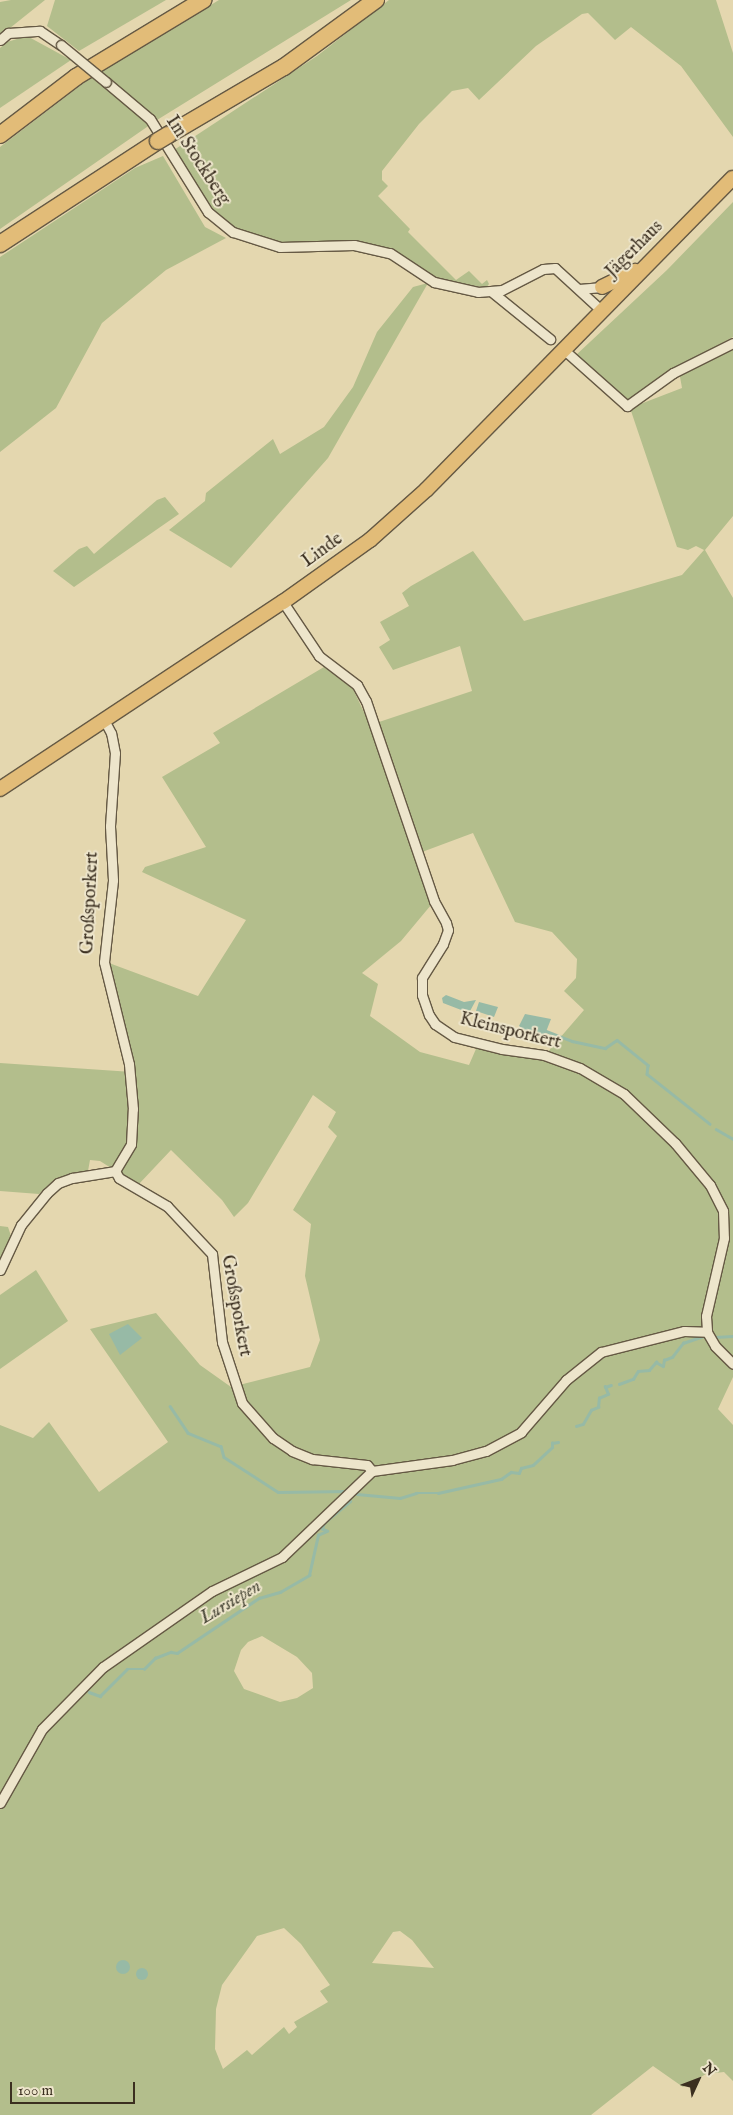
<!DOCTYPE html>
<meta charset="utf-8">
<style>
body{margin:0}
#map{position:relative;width:733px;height:2115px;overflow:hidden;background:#e4d7af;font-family:"IM FELL English",serif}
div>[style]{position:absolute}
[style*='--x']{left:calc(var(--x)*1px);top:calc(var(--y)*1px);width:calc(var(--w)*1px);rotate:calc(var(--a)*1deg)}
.green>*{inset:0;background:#b3be8c}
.water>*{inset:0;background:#97baa6}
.round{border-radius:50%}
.stream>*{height:2.5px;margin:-1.25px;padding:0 1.25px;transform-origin:1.25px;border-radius:1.25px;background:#97baa6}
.roads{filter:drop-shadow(1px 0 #655944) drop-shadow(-1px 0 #655944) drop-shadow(0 1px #655944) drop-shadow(0 -1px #655944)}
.minor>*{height:9px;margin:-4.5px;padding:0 4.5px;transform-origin:4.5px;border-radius:4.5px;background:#ede5cb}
.primary>*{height:14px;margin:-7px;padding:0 7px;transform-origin:7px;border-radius:7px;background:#e2bc78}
.motorway>*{height:16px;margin:-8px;padding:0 8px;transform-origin:8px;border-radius:8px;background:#e2bc78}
.bridges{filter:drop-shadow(1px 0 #655944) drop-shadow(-1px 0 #655944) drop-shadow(0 1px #655944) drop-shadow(0 -1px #655944)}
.minor-bridge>*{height:9px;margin:-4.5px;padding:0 4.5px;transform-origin:4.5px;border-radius:4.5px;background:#ede5cb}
.motorway-bridge>*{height:16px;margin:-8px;padding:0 8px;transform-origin:8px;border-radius:8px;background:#e2bc78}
span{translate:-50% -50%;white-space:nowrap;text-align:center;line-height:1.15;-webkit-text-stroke:4px #ede5cb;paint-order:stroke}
.street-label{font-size:18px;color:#3b2f20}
.water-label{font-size:19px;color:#4d4b3b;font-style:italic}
.north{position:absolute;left:673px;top:2055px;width:50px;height:50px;-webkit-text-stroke:4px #ede5cb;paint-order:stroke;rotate:47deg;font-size:14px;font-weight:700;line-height:20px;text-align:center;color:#3b2f20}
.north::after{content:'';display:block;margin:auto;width:18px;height:22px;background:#3b2f20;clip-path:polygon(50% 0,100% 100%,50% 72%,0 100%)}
.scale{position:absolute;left:10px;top:2082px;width:125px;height:22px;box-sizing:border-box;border:2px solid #3b2f20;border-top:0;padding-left:6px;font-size:15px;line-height:18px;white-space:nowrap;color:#3b2f20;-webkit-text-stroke:4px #ede5cb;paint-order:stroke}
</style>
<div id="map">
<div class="green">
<i style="clip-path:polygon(11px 0,45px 0,0 36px,0 2px)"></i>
<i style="clip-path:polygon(55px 0,166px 0,79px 51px,47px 26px)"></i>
<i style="clip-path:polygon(219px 0,351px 0,157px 120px,0 229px,0 147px,89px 79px)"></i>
<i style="clip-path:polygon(389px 0,716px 0,733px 53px,733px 137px,681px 66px,631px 27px,615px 40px,588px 13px,582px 14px,536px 46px,479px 100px,468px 88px,452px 91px,419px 124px,382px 171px,382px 180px,388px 186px,378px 196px,410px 229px,408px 232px,456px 280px,469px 271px,482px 284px,487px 280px,489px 284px,486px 288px,433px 278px,394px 251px,345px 241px,276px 243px,233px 227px,209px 208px,174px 150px,317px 56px)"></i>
<i style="clip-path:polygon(27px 36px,71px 60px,0 108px,0 48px,7px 42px)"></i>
<i style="clip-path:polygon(163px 156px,205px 227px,226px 238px,166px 270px,102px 323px,56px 408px,0 452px,0 257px,135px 168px)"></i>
<i style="clip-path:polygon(733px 202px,733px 337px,670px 371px,625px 403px,575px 356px,667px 270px)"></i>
<i style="clip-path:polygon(428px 283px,328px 458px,231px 568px,169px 530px,205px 501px,206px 493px,273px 439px,280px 454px,324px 427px,353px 387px,377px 332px,413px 287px)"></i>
<i style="clip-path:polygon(evenodd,733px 346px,733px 516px,705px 550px,733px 598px,733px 1377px,718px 1409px,733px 1425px,733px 2081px,724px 2072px,706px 2074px,683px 2087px,653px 2066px,591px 2115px,0 2115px,0 1425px,33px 1438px,49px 1422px,99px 1492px,168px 1442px,90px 1329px,156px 1313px,200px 1365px,231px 1387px,310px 1367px,320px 1340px,305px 1276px,311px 1224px,293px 1210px,337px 1136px,328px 1127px,336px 1112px,313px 1095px,248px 1203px,234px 1217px,222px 1200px,171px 1150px,138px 1185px,100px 1161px,90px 1160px,88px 1171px,69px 1174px,53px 1181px,39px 1194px,0 1191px,0 1063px,132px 1072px,109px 963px,198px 996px,246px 920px,142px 872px,145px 867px,206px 847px,162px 777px,220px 743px,213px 733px,324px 667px,353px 689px,370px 725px,472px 691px,460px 646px,393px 670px,379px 647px,390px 640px,380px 622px,409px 606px,402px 593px,411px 586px,473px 551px,524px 621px,682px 575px,704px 550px,696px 546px,688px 550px,677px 547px,630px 408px,682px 388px,679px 371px,733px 346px,473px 833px,515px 922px,552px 932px,577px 959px,576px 978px,564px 991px,584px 1010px,546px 1054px,479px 1042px,469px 1065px,420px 1052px,370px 1016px,378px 984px,362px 973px,401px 941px,431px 905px,414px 855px,473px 833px,733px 346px,262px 1636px,297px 1657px,312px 1673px,313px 1688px,297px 1698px,280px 1702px,244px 1689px,234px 1671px,241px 1650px,248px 1642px,262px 1636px,733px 346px,284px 1928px,301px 1944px,330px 1985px,320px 1991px,328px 2002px,294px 2022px,297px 2027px,289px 2034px,284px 2027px,252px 2055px,247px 2050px,223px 2069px,215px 2049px,216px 2009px,222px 1985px,257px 1936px,284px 1928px,733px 346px,400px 1931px,412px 1940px,434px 1968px,372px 1963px,393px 1932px,400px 1931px)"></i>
<i style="clip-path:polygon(165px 497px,179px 514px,74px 587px,53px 571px,79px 549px,87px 546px,94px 554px,157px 500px)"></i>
<i style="clip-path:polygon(0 1226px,8px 1227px,11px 1236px,0 1261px)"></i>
<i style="clip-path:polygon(36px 1270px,68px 1321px,0 1369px,0 1295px)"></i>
</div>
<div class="water">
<i style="clip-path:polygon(446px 995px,464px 1002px,476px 1000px,469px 1013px,443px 1003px,442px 998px)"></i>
<i style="clip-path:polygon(479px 1002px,498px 1007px,494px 1017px,476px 1011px)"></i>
<i style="clip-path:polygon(525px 1014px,551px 1019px,542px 1042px,519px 1026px)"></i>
<i style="clip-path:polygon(128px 1324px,142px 1338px,120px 1355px,109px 1334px)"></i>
<i class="round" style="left:116px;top:1960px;width:14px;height:14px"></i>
<i class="round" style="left:136px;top:1968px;width:12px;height:12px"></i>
</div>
<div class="stream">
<i style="--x:546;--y:1031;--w:28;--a:21"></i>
<i style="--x:572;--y:1041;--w:34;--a:12"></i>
<i style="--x:605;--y:1048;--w:14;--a:-34"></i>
<i style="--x:617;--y:1040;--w:40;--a:39"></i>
<i style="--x:648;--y:1065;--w:9;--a:96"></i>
<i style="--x:647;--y:1074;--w:80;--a:38.4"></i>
<i style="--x:716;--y:1129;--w:20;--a:30"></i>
<i style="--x:715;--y:1337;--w:18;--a:-3"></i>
<i style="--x:619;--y:1384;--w:15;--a:-20"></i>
<i style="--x:633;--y:1379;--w:9;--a:-58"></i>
<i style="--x:638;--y:1371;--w:11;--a:-5"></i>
<i style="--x:649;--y:1370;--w:11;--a:-49"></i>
<i style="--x:656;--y:1362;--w:8;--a:30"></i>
<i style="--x:663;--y:1366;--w:6;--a:-81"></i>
<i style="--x:664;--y:1360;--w:9;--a:-21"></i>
<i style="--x:672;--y:1357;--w:18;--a:-52"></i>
<i style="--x:683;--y:1343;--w:21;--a:-19"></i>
<i style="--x:170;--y:1406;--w:32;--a:56"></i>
<i style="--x:188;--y:1433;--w:35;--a:22"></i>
<i style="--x:221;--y:1446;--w:11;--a:75"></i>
<i style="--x:224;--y:1457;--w:64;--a:32.9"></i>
<i style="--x:278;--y:1492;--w:70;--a:-0.8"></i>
<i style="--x:576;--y:1426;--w:7;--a:-16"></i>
<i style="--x:583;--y:1424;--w:16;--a:-60"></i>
<i style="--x:591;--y:1410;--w:8;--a:-23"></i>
<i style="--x:598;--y:1407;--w:9;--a:-84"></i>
<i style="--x:599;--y:1398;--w:10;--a:-24"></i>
<i style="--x:608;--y:1394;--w:8;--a:-113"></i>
<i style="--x:605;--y:1387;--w:6;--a:-18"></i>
<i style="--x:357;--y:1494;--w:43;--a:5.3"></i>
<i style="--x:400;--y:1498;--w:17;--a:-17"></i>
<i style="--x:416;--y:1493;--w:22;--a:0"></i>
<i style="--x:438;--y:1493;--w:65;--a:-12.5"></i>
<i style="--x:501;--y:1479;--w:12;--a:-35"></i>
<i style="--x:511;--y:1472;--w:8;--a:7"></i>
<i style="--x:519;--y:1473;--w:5;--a:-68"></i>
<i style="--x:521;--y:1468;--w:12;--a:-14"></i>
<i style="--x:533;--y:1465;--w:26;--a:-43"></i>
<i style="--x:552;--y:1447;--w:4;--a:-90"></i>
<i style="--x:552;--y:1443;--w:6;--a:-9"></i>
<i style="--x:89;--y:1692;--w:12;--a:20"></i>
<i style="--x:100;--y:1696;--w:38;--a:-45"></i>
<i style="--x:127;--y:1669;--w:17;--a:0"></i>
<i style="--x:144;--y:1669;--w:16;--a:-45"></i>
<i style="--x:155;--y:1658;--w:17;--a:-21"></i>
<i style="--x:171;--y:1652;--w:6;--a:9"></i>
<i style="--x:177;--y:1653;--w:99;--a:-33.9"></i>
<i style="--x:259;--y:1598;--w:22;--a:-16"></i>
<i style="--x:280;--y:1592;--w:34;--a:-30"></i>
<i style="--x:309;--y:1575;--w:41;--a:-77.3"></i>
<i style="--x:318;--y:1535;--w:10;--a:-24"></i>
<i style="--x:327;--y:1531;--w:5;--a:-158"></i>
<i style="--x:322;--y:1529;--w:6;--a:-72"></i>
<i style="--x:324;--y:1523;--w:34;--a:-40"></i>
</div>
<div class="roads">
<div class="minor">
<i style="--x:0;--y:40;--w:11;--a:-41"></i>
<i style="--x:8;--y:33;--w:32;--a:-4"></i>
<i style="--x:40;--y:31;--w:25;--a:34"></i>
<i style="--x:106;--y:82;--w:57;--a:40.1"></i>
<i style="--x:150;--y:119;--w:110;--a:58.1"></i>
<i style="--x:208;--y:212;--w:32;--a:39"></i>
<i style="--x:233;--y:232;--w:49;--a:17.7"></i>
<i style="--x:280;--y:247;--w:74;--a:-1.5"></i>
<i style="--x:354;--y:245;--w:37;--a:13"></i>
<i style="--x:390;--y:253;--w:53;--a:33.4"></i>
<i style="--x:434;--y:282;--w:45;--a:12.8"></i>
<i style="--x:478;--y:292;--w:24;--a:-5"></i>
<i style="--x:502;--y:290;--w:46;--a:-27.1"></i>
<i style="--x:543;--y:269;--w:12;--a:-5"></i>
<i style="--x:555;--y:268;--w:62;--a:42.4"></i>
<i style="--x:579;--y:289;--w:23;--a:-5"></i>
<i style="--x:492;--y:292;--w:75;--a:39"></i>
<i style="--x:563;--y:349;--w:86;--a:41.7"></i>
<i style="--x:627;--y:406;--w:57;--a:-35.7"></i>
<i style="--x:673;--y:373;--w:67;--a:-26.6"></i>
<i style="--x:283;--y:602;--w:65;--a:56.3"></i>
<i style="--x:319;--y:656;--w:48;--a:37.3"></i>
<i style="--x:357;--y:685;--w:18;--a:61"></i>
<i style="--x:366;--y:701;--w:211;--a:71.2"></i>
<i style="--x:434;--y:901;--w:25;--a:61"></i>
<i style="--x:446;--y:923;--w:7;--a:74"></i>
<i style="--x:448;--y:930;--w:15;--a:110"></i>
<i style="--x:443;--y:944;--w:40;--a:122"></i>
<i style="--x:422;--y:978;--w:17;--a:90"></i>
<i style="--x:422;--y:995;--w:21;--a:71"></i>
<i style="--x:429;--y:1015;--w:11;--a:56"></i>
<i style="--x:435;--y:1024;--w:23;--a:34"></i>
<i style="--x:454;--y:1037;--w:49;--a:14"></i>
<i style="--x:502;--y:1049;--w:42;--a:8.1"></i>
<i style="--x:544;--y:1055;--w:38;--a:20"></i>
<i style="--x:580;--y:1068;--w:51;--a:30.6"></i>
<i style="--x:624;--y:1094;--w:71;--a:43.9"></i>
<i style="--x:675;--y:1143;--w:55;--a:50.2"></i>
<i style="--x:710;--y:1185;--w:29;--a:63"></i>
<i style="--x:723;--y:1211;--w:27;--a:88"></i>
<i style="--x:724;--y:1238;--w:80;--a:103"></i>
<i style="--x:706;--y:1316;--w:16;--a:86"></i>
<i style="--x:707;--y:1332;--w:16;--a:60"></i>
<i style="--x:715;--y:1346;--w:25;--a:45"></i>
<i style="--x:115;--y:1171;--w:8;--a:60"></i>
<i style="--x:119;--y:1178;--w:56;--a:30.3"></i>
<i style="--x:167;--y:1206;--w:66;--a:46.8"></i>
<i style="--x:212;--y:1254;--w:89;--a:83.5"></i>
<i style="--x:222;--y:1342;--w:64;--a:71.8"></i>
<i style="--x:242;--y:1403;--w:47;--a:48.5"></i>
<i style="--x:273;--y:1438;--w:23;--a:34"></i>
<i style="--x:292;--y:1451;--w:22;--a:22"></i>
<i style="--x:312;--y:1459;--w:55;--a:6.2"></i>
<i style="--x:367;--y:1465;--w:8;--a:50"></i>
<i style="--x:0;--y:1270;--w:50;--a:-65"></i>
<i style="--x:21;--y:1225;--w:41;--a:-50.9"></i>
<i style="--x:47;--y:1193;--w:15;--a:-42"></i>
<i style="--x:58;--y:1183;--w:15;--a:-20"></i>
<i style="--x:72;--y:1178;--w:44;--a:-9.2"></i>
<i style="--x:115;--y:1171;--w:31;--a:-59"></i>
<i style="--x:131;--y:1144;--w:35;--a:-87"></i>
<i style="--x:133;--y:1109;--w:45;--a:-95.1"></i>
<i style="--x:129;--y:1064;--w:105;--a:-103.8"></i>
<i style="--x:104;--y:962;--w:82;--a:-83.7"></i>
<i style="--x:113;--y:880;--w:54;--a:-93.2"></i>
<i style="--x:110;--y:826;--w:73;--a:-86.1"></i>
<i style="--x:115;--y:753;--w:20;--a:-101"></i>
<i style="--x:111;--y:733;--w:15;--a:-118"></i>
<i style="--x:0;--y:1803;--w:85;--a:-60.4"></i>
<i style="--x:42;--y:1729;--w:87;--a:-45.5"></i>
<i style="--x:103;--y:1667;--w:133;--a:-34.9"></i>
<i style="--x:212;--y:1591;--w:78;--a:-25.9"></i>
<i style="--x:282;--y:1557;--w:124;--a:-43.7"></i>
<i style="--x:372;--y:1471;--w:81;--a:-7.8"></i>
<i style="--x:452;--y:1460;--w:35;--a:-15"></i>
<i style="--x:486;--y:1451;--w:40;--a:-28"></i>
<i style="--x:521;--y:1432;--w:69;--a:-49.1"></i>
<i style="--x:566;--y:1380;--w:45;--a:-38.7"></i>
<i style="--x:601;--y:1352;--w:86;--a:-14.2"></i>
<i style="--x:684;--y:1331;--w:23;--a:2"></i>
</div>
<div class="primary">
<i style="--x:602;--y:287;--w:37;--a:-26"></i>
<i style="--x:0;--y:789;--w:339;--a:-33.5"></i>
<i style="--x:283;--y:602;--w:107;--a:-35.5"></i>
<i style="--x:370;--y:540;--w:76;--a:-41.8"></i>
<i style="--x:427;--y:489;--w:436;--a:-45.5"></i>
</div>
<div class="motorway">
<i style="--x:0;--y:135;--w:96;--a:-37.3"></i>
<i style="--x:76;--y:77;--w:149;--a:-31.2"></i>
<i style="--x:168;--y:135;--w:134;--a:-30.4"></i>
<i style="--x:284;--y:67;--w:114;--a:-36.1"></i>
<i style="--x:0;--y:244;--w:189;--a:-33.1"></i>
</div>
</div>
<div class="bridges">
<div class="minor-bridge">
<i style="--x:61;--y:45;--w:58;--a:39.4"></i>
</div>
<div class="motorway-bridge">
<i style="--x:158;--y:141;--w:12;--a:-31"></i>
</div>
</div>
<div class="street-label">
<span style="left:197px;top:161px;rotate:57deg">Im Stockberg</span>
<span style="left:635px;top:250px;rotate:-45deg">Jägerhaus</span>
<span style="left:323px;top:551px;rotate:-36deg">Linde</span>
<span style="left:91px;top:903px;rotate:-87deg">Großsporkert</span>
<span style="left:510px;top:1032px;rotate:14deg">Kleinsporkert</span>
<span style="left:235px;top:1306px;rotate:80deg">Großsporkert</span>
</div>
<div class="water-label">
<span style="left:231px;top:1603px;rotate:-31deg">Lursiepen</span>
</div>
<div class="north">N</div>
<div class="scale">100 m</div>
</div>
